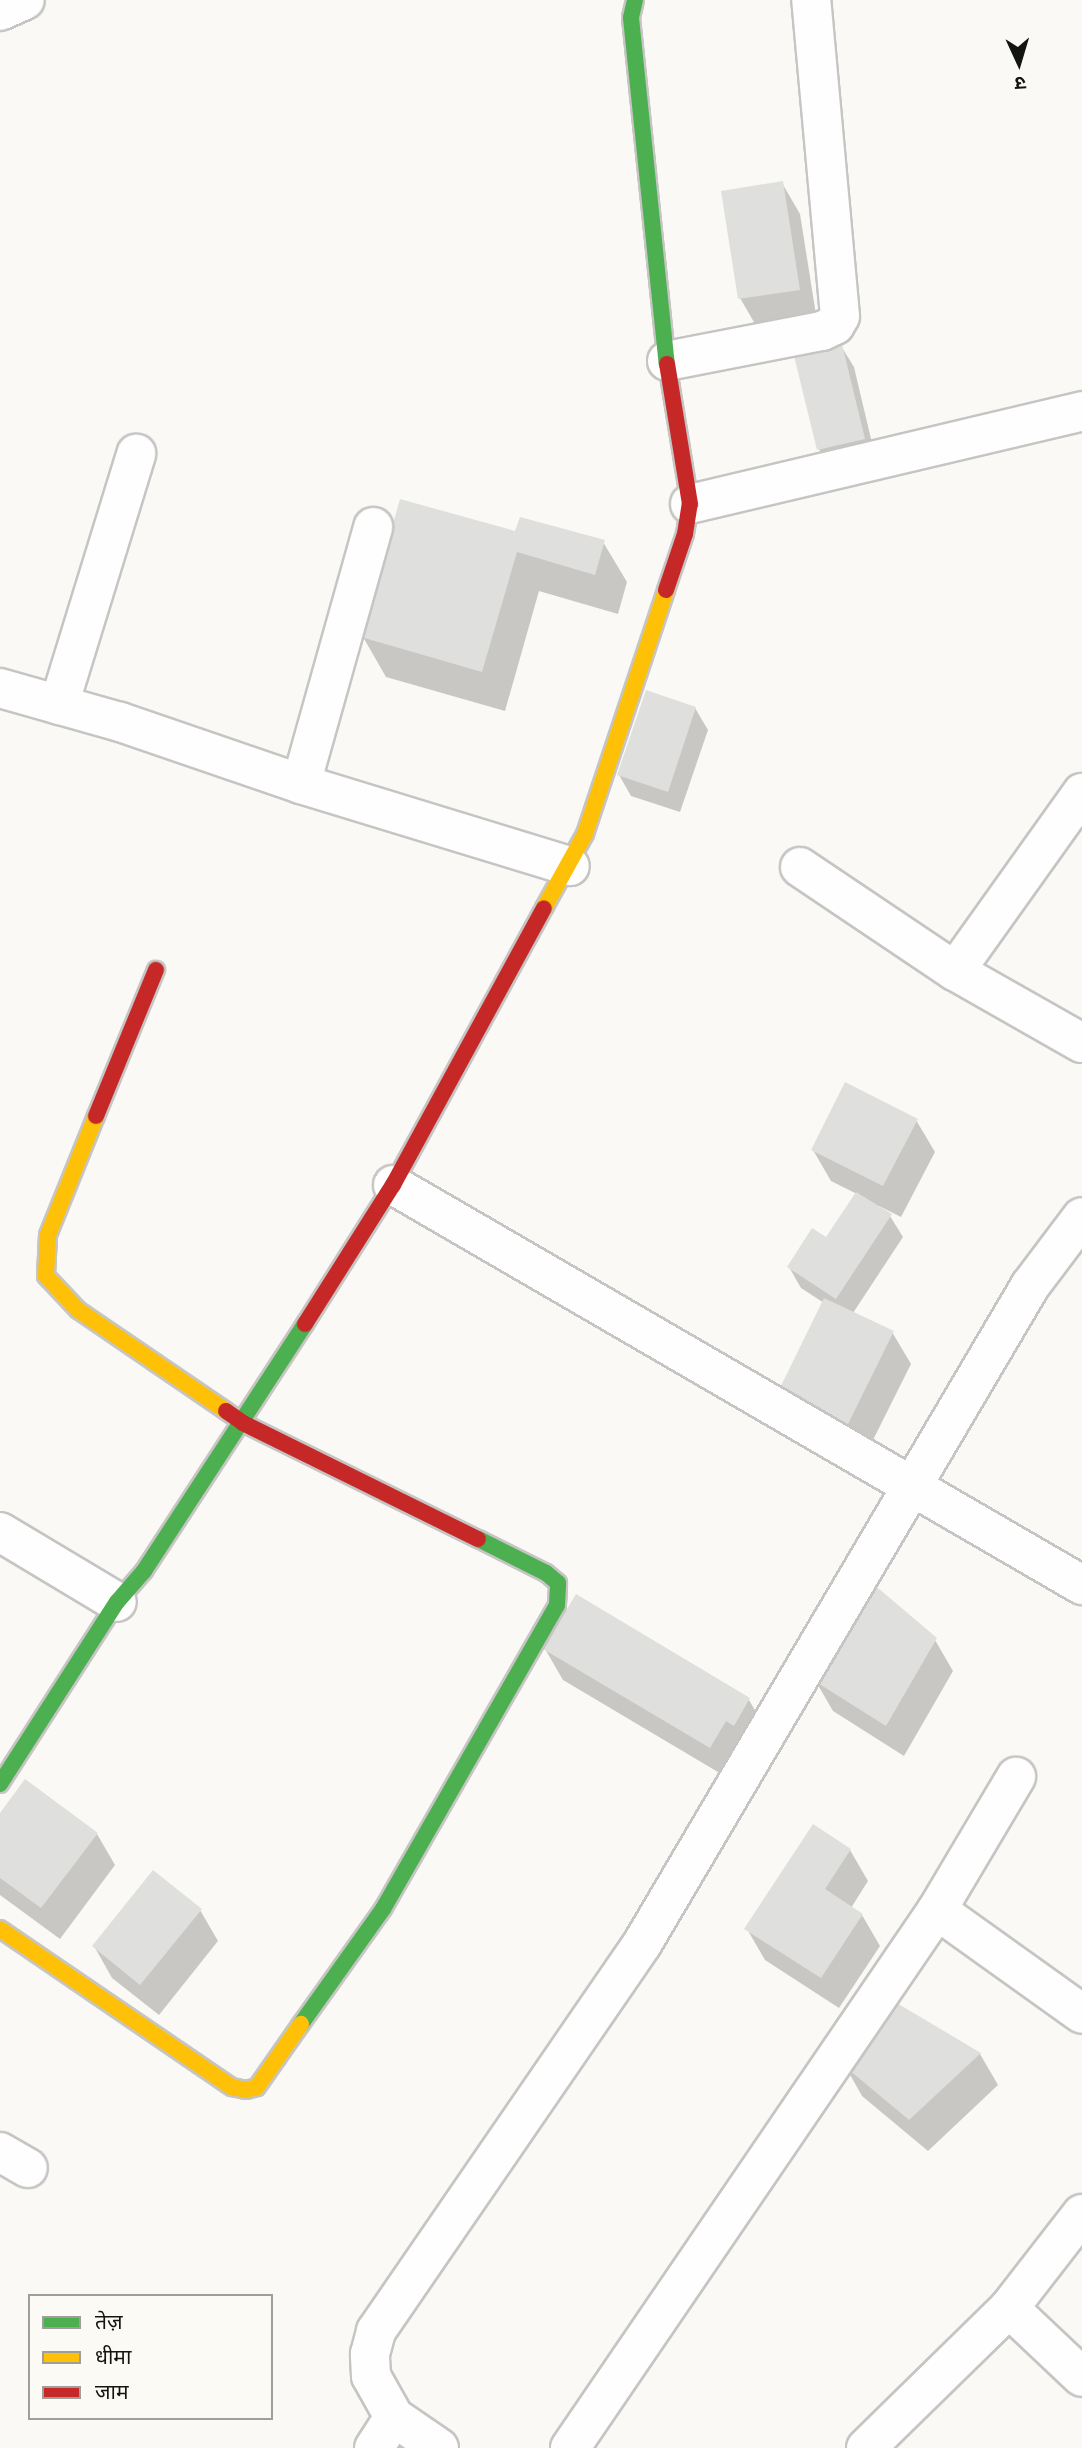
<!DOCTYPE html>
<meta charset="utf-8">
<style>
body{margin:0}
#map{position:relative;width:1082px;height:2448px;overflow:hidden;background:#faf9f6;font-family:Quicksand,"Noto Sans Devanagari",sans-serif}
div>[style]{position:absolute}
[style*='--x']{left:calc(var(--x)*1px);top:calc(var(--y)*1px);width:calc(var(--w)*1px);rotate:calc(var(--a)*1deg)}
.shadow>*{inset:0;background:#0003}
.building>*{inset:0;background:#dfdfdd}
.roads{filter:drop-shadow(2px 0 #c6c5c3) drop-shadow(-2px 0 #c6c5c3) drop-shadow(0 2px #c6c5c3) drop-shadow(0 -2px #c6c5c3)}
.street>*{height:38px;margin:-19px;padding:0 19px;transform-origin:19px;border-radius:19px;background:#fefefe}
.fast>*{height:16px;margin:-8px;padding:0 8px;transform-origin:8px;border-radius:8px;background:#4caf50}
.slow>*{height:16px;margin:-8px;padding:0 8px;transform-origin:8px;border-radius:8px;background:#ffc107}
.jam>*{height:16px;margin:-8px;padding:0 8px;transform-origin:8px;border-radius:8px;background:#c62828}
span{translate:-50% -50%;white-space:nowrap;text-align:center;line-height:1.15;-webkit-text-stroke:5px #fbfaf5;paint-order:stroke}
.legend{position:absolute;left:28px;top:2294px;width:245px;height:126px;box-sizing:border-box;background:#fbfaf5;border:2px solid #9f9e9a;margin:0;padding:9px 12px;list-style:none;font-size:21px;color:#141412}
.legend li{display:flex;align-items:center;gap:14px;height:35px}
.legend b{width:35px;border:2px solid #9f9e9a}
.north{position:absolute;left:984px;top:28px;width:70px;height:70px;-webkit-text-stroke:5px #fbfaf5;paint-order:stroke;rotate:176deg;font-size:19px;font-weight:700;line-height:28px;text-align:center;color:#141412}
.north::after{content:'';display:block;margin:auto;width:24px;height:32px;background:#141412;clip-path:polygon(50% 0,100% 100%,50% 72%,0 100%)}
</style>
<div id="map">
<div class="shadow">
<i style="clip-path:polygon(782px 183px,800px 214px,817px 321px,758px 329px,740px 298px)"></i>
<i style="clip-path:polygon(841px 346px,854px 367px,876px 460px,831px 471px,819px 449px)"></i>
<i style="clip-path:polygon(516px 534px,603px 542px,627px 582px,618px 614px,539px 591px,505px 711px,386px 677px,363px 637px)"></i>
<i style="clip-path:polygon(695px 708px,708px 730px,680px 812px,631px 796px,619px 775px)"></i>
<i style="clip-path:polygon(916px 1120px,935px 1152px,901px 1217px,879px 1206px,878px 1208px,890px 1216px,903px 1237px,853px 1313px,892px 1332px,911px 1364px,865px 1456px,798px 1423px,824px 1303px,801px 1288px,789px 1267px,827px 1240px,857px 1194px,831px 1181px,813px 1150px)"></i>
<i style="clip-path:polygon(935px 1640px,953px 1671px,904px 1756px,833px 1711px,815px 1680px)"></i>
<i style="clip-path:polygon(545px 1649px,749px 1700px,767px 1731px,728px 1778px,563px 1680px)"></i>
<i style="clip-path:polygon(0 1816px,97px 1834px,115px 1865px,60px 1939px,0 1895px)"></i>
<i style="clip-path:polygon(850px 1850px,868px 1881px,851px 1908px,862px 1915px,880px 1946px,839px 2008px,765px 1960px,747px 1929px)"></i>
<i style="clip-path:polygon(200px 1910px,218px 1941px,159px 2015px,112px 1978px,94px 1946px)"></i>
<i style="clip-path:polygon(891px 2001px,980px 2054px,998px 2085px,928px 2151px,862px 2096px,844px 2064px)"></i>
</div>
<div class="building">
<i style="clip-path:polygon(783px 181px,800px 290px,738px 299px,721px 191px)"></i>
<i style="clip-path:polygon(842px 344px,865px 439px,817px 450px,794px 356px)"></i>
<i style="clip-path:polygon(400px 499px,515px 531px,520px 517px,605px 540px,595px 575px,517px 552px,482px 672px,361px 637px)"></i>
<i style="clip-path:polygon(646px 690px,696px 707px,668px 792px,617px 775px)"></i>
<i style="clip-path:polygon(845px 1082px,918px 1119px,883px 1186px,811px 1150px)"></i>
<i style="clip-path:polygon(856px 1192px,892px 1214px,836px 1299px,787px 1267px,812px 1228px,826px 1237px)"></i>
<i style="clip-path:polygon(824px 1298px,894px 1331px,847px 1426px,778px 1392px)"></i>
<i style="clip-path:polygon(865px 1577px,937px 1638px,886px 1726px,813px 1680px)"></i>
<i style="clip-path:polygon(576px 1594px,750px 1698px,734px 1726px,726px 1721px,710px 1748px,543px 1649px)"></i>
<i style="clip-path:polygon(25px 1779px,98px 1833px,41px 1908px,0 1878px,0 1813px)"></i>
<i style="clip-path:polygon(813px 1824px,851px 1849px,825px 1889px,863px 1914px,821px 1978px,744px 1929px)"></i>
<i style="clip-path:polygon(153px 1870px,202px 1909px,140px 1985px,92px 1946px)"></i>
<i style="clip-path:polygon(890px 1999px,981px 2053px,909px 2120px,842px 2064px)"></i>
</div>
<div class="roads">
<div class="street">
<i style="--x:0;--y:11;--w:27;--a:-24"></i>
<i style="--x:667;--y:361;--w:158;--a:-11"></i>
<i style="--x:822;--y:331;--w:14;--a:-25"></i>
<i style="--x:835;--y:325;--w:10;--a:-61"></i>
<i style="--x:840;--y:316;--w:317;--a:-95.2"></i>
<i style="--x:690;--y:504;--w:403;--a:-13.3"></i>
<i style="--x:0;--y:688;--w:125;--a:15.8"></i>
<i style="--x:120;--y:722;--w:191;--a:18.9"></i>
<i style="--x:301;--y:784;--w:281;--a:17"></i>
<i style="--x:59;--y:705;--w:263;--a:-72.9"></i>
<i style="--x:301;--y:784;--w:267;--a:-74.3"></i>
<i style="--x:800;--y:867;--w:187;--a:33.9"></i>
<i style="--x:955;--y:971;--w:146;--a:29.6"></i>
<i style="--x:955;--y:971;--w:219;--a:-54.5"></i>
<i style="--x:393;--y:1185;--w:797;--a:30.14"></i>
<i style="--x:0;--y:1532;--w:136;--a:30.9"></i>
<i style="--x:937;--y:1910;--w:178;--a:35.6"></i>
<i style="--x:0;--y:2152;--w:32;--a:30"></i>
<i style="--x:1009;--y:2308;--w:100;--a:43.4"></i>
<i style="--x:374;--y:2448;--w:37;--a:-57"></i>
<i style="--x:439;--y:2448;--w:55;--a:-145.4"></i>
<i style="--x:394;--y:2417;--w:47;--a:-119.3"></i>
<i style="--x:371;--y:2376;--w:22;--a:-93"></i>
<i style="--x:370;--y:2354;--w:24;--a:-75"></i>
<i style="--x:376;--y:2331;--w:470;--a:-55.5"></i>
<i style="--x:642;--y:1944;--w:764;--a:-59.47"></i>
<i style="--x:1030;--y:1286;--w:86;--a:-53"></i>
<i style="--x:570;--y:2448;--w:651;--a:-55.7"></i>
<i style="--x:937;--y:1910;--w:155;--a:-59.3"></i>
<i style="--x:866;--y:2448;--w:200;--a:-44.4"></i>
<i style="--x:1009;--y:2308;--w:119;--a:-52.2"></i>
</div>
<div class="fast">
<i style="--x:635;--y:0;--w:18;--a:103"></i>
<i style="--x:631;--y:18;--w:348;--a:84.1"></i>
<i style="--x:0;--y:1784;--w:216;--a:-57.3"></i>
<i style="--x:117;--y:1602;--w:41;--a:-48.9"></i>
<i style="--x:144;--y:1571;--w:295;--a:-56.9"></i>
<i style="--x:301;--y:2024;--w:141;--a:-54.5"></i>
<i style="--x:383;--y:1909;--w:350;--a:-60.2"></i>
<i style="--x:557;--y:1605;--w:22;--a:-87"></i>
<i style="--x:558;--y:1583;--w:16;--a:-140"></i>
<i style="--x:546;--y:1573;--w:76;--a:-153.4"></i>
</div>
<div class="slow">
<i style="--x:544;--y:908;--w:85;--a:-61"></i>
<i style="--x:585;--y:834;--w:257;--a:-71.6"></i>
<i style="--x:96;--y:1116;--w:128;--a:112"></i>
<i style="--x:48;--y:1235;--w:41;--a:92.8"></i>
<i style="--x:46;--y:1276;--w:47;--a:46.7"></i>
<i style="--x:78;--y:1310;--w:179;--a:34.3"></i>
<i style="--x:0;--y:1929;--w:281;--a:34.3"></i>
<i style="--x:232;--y:2087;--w:14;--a:12"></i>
<i style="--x:246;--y:2090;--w:11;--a:-15"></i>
<i style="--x:257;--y:2087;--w:77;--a:-55.1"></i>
</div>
<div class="jam">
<i style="--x:666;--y:590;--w:59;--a:-71.3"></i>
<i style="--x:685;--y:534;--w:30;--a:-81"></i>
<i style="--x:690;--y:504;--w:142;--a:-99.3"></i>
<i style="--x:96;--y:1116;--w:158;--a:-67.7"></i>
<i style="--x:305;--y:1324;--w:165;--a:-57.7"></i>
<i style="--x:393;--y:1185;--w:315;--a:-61.4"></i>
<i style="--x:226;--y:1411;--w:21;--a:35"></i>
<i style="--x:243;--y:1423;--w:262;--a:26.3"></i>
</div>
</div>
<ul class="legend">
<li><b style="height:9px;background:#4caf50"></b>तेज़</li>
<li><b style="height:9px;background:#ffc107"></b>धीमा</li>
<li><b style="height:9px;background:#c62828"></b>जाम</li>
</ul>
<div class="north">उ</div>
</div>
